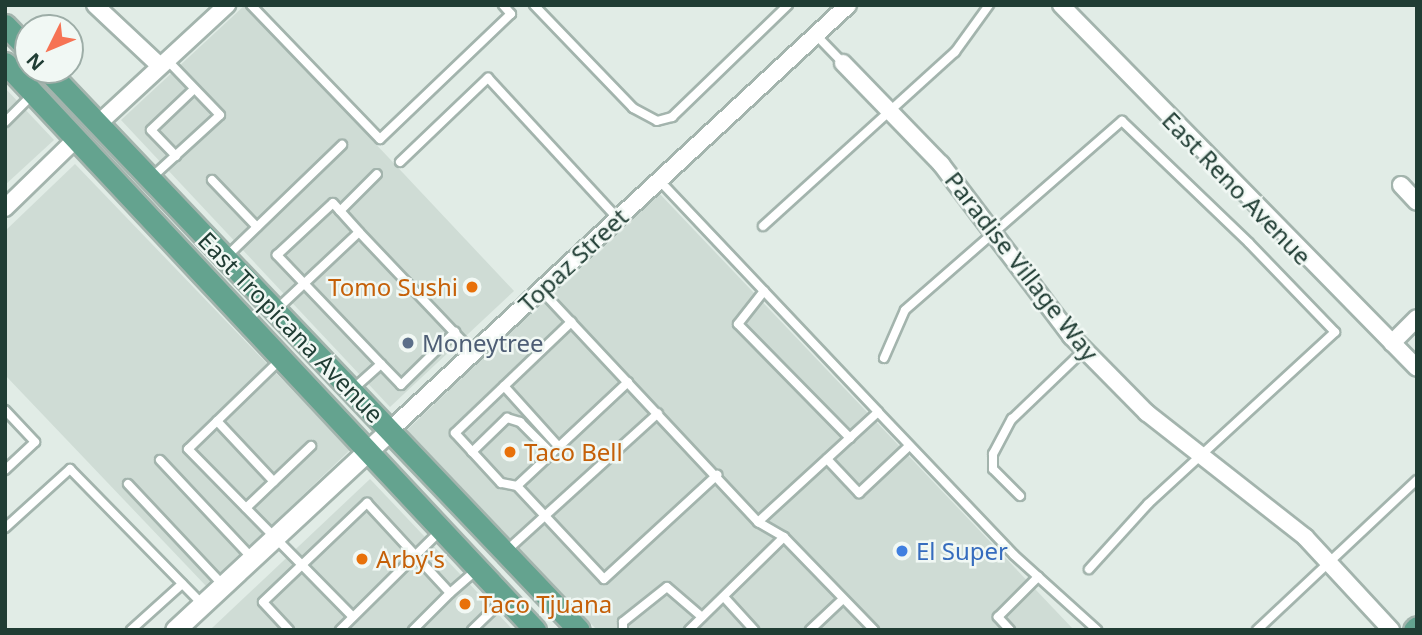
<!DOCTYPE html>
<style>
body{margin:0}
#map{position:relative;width:1422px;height:635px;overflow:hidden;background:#e1ece6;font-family:"Noto Sans",sans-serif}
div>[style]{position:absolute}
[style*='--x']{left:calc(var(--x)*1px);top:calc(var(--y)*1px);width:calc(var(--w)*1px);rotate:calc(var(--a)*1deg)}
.built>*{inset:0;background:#cfdcd5}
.roads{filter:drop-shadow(2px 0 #a3b4ad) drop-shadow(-2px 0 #a3b4ad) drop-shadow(0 2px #a3b4ad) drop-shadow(0 -2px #a3b4ad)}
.service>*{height:8px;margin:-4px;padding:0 4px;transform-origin:4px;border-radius:4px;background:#fff}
.minor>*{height:16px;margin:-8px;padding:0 8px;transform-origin:8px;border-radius:8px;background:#fff}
.tertiary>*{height:19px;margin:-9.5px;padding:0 9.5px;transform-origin:9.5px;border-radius:9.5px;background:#fff}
.primary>*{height:21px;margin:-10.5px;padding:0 10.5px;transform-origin:10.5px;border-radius:10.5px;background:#64a38f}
.dots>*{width:19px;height:19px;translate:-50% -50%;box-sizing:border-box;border:4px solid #f1f8f4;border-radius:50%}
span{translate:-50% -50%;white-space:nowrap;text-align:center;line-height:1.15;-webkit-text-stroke:5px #f1f8f4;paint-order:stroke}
.street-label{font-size:24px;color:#203d34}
.food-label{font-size:24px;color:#c56008}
.right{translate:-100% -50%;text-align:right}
.left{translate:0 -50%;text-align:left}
.service-label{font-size:24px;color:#4e5e75}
.shop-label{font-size:24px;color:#366cbe}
.frame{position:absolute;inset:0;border:7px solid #203d34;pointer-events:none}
.north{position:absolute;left:14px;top:14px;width:70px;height:70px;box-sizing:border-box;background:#f1f8f4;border:2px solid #9dada7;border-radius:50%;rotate:227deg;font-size:19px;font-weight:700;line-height:28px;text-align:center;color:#203d34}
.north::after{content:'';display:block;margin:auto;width:24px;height:32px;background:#f67354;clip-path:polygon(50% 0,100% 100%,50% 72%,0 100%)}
</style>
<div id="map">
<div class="built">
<i style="clip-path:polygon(245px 5px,514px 291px,390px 407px,121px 120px)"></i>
<i style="clip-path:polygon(5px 88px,54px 140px,5px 185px)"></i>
<i style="clip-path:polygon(75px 164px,350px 450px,207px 587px,5px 375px,5px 231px)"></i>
<i style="clip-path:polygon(658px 192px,1074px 630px,597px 630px,407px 430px)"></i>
<i style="clip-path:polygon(370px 479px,513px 630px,212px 628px)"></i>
</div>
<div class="roads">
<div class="service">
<i style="--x:251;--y:5;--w:186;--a:46.1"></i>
<i style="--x:380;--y:139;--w:181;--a:-43.7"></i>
<i style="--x:511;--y:14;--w:12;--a:-132"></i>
<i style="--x:534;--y:5;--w:143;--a:46.1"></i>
<i style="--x:633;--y:108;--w:27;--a:28"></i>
<i style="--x:657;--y:121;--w:16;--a:-15"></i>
<i style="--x:672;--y:117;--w:161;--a:-44"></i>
<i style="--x:816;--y:35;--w:39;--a:46"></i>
<i style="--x:5;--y:122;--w:38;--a:-45"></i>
<i style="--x:176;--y:156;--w:36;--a:-134"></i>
<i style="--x:151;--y:130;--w:59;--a:-43.6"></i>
<i style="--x:400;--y:162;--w:122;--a:-43.7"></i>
<i style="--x:488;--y:78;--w:192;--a:47.3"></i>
<i style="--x:151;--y:178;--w:93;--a:-42.4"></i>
<i style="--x:220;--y:115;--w:76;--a:-133.9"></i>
<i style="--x:658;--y:179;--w:320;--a:46.6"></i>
<i style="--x:212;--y:180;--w:65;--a:46.2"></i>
<i style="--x:340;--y:211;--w:52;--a:-45"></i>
<i style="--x:763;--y:226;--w:259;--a:-42.2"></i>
<i style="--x:955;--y:52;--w:58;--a:-54.1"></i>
<i style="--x:227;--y:256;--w:160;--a:-44"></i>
<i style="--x:541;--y:290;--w:318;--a:46.9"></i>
<i style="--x:764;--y:291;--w:42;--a:128.2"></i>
<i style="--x:738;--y:324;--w:160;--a:45.5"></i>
<i style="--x:277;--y:309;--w:112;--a:-43.2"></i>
<i style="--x:359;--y:232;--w:166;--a:46.5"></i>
<i style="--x:884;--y:358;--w:52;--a:-66.4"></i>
<i style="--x:905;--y:310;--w:288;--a:-41.1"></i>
<i style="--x:1122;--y:121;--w:176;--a:43.8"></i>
<i style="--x:1249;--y:243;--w:124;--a:46"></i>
<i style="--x:1335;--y:332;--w:254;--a:137.4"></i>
<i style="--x:1148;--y:504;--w:88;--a:132.2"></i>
<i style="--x:281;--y:359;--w:129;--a:135.9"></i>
<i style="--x:188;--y:449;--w:235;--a:45.5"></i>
<i style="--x:381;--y:364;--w:29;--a:46"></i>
<i style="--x:401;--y:385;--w:76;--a:-44.5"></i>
<i style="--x:628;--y:382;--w:152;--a:136.9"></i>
<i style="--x:517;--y:486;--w:127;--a:46.9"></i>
<i style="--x:604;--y:579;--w:154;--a:-42.6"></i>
<i style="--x:504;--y:386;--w:82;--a:48"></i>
<i style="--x:352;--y:390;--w:39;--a:-42"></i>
<i style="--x:381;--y:364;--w:151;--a:-133.7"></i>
<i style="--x:277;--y:255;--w:76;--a:-42.9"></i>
<i style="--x:333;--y:203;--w:39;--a:48"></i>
<i style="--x:5;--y:410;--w:44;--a:46.8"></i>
<i style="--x:35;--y:442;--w:41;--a:137"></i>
<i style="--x:217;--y:421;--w:83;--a:46.9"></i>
<i style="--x:472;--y:452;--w:49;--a:-44.2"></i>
<i style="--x:507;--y:418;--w:14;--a:17"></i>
<i style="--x:520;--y:422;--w:45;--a:45"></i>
<i style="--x:827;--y:459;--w:47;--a:46.7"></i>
<i style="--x:859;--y:493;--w:69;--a:-43.2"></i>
<i style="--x:160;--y:460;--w:134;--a:46.8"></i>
<i style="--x:128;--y:484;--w:139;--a:46.8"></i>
<i style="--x:517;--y:486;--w:16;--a:-169"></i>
<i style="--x:501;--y:483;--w:68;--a:-132.6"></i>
<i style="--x:455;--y:433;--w:161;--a:-43.7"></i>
<i style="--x:1020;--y:496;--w:38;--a:-135"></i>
<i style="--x:993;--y:469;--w:15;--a:-90"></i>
<i style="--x:993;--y:454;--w:40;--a:-62"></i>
<i style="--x:1012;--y:419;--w:100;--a:-43.8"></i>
<i style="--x:246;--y:508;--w:90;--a:-43.6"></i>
<i style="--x:5;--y:528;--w:88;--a:-42.2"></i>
<i style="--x:70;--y:469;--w:189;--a:45.6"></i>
<i style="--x:506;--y:551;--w:205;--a:-42.2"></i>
<i style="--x:724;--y:597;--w:45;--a:47.7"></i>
<i style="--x:131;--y:630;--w:69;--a:-42"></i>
<i style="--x:289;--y:630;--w:38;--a:-133"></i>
<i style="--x:263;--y:602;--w:144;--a:-43.6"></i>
<i style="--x:367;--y:503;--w:122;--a:47.3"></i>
<i style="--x:450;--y:593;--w:37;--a:-41"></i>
<i style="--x:340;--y:630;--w:141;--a:-44.7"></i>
<i style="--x:413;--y:630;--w:52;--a:-45"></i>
<i style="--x:472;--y:630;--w:43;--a:-44.1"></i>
<i style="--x:623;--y:630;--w:8;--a:-90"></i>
<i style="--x:623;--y:622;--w:56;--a:-38.5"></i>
<i style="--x:667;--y:587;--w:46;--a:40.6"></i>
<i style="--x:689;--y:630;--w:133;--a:-44.4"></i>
<i style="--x:810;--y:630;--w:45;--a:-43.2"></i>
<i style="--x:874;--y:630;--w:129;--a:-134.1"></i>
<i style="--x:784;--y:537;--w:30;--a:-150"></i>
<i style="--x:758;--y:522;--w:163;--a:-42.5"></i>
<i style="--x:878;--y:412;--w:197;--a:46.4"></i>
<i style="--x:1014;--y:555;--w:112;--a:42.1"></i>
<i style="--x:1010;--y:630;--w:18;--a:-133"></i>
<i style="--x:998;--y:617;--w:57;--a:-45"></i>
<i style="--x:1257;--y:630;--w:219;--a:-43.2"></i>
</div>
<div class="minor">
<i style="--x:95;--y:5;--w:89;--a:43.2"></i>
<i style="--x:1061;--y:5;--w:508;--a:45.56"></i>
<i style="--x:843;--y:63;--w:141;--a:45.9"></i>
<i style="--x:941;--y:164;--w:216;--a:52.9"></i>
<i style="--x:1071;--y:336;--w:108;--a:45.4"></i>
<i style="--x:1147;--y:413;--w:201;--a:38.1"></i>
<i style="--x:1305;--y:537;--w:127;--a:47.2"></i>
<i style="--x:98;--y:124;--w:176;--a:-42.7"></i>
<i style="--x:1401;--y:185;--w:23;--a:47"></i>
<i style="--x:5;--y:208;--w:99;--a:-44.2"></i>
<i style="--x:1392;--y:343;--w:35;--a:-45"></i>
<i style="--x:389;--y:431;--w:626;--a:-42.86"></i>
</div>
<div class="tertiary">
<i style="--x:175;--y:630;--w:292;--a:-42.9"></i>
</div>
<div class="primary">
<i style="--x:5;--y:25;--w:33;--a:46"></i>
<i style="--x:5;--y:63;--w:776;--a:46.93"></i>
<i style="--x:47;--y:70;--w:772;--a:46.47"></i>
<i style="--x:1414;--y:630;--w:4;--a:-45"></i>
</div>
</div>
<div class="dots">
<i style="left:472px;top:287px;background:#e8710a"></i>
<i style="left:408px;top:343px;background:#5c6f8a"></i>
<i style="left:510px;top:452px;background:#e8710a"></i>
<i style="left:902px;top:551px;background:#3f7fe0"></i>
<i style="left:362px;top:559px;background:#e8710a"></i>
<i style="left:465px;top:604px;background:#e8710a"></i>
</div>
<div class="street-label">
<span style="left:1237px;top:188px;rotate:46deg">East Reno Avenue</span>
<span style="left:573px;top:260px;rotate:-43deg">Topaz Street</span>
<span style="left:1022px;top:266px;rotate:52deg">Paradise Village Way</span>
<span style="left:291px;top:327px;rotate:46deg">East Tropicana Avenue</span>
</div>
<div class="food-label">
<span class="right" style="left:458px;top:287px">Tomo Sushi</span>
<span class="left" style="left:524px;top:452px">Taco Bell</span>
<span class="left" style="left:376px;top:559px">Arby's</span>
<span class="left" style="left:479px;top:604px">Taco Tjuana</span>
</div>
<div class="service-label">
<span class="left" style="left:422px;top:343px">Moneytree</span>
</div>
<div class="shop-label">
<span class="left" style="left:916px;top:551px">El Super</span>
</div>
<div class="frame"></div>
<div class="north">N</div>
</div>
